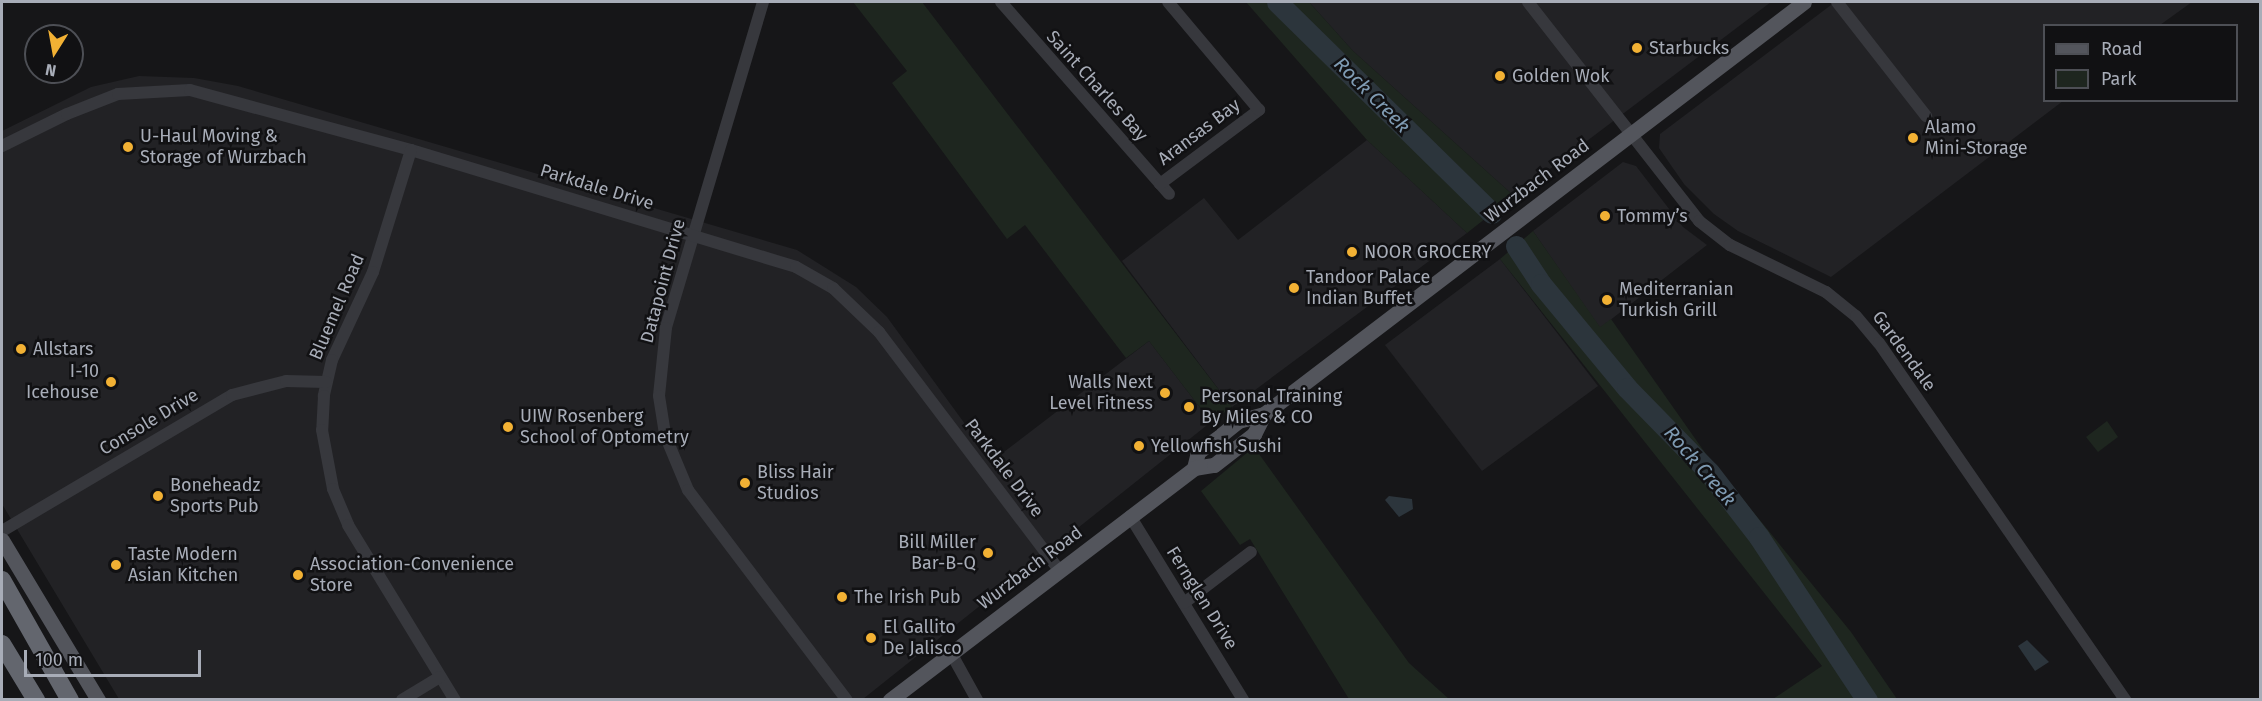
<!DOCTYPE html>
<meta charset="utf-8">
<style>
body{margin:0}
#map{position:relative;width:2262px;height:701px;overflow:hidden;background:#161618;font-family:"Fira Sans",sans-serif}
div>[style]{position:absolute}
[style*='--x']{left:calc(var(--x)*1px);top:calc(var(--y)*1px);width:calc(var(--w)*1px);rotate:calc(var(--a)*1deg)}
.built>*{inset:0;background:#222225}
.green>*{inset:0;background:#1e261f}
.water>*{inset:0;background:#2c353c}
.river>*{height:21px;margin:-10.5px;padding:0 10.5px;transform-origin:10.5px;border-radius:10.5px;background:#2c353c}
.minor>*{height:12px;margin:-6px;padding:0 6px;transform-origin:6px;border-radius:6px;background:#37383d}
.major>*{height:15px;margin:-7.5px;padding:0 7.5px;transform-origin:7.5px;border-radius:7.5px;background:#53555c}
.highway>*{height:18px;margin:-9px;padding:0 9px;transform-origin:9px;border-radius:9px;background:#63666e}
.dots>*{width:16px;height:16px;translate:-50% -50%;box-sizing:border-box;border:3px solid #111113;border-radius:50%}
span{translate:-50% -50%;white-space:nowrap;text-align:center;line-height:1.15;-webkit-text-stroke:5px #111113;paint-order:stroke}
.poi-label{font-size:18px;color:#a8adb8}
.left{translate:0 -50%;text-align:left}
.right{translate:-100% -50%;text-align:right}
.street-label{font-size:18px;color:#a8adb8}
.water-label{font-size:20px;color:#7f9bb3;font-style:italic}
.frame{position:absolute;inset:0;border:3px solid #a8adb8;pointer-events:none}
.legend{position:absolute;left:2043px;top:24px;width:195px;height:78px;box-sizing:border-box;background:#111113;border:2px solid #4d4f55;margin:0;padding:8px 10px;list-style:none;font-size:18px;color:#a8adb8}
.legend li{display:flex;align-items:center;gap:12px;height:30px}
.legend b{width:30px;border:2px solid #4d4f55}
.north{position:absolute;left:24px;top:24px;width:60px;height:60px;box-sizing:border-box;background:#111113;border:2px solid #4d4f55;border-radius:50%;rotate:191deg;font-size:16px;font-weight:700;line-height:24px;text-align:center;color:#a8adb8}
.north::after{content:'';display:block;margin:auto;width:21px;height:27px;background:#f2b134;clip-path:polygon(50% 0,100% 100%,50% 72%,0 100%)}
.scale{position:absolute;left:24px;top:650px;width:177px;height:27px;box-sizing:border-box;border:3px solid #a8adb8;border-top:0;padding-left:8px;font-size:18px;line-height:21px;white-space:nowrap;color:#a8adb8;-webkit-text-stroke:4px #111113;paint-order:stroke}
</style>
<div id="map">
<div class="built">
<i style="clip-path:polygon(1309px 2px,1771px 2px,1514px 196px,1353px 51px)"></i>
<i style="clip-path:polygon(1835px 2px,2192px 2px,2160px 25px,2044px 26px,2044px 100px,2063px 101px,1831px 277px,1738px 231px,1714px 214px,1684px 184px,1659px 148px,1660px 134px)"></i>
<i style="clip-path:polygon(139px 76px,194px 78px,238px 86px,797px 250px,856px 287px,887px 317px,992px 461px,1149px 341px,1211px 422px,863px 699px,119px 699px,2px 504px,2px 131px,91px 87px)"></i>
<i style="clip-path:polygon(1367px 140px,1467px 233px,1232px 407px,1122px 261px,1204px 198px,1238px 240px)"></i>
<i style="clip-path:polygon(1623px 162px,1636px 166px,1683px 227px,1707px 245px,1600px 328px,1533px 231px)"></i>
<i style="clip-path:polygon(1500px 259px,1598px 386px,1482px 471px,1385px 345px)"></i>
</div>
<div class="green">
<i style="clip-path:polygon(853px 2px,922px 2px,1232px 407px,1211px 422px,1149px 341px,1126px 358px,1025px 225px,1007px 239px,892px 83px,907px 71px)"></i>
<i style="clip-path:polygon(1246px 2px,1309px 2px,1353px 51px,1514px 196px,1467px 233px,1367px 140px)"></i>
<i style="clip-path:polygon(1533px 231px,1600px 327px,1611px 319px,1706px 454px,1851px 632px,1897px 699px,1773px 699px,1822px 666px,1500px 259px)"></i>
<i style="clip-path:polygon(2107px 421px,2118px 437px,2098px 452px,2086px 437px)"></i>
<i style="clip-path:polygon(1254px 447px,1409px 663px,1449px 699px,1349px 699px,1250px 539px,1240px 545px,1201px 491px)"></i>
</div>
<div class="water">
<i style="clip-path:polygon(1389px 496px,1412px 499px,1413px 509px,1399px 517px,1385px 500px)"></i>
<i style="clip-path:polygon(2027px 640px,2049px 662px,2035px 671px,2018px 646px)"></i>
</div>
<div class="river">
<i style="--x:1277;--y:2;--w:301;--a:44.5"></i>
<i style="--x:1516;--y:246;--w:45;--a:56.7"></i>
<i style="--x:1541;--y:284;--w:135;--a:50.4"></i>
<i style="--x:1627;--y:388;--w:117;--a:45.7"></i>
<i style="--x:1709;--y:472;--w:82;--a:52.4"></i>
<i style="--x:1759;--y:537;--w:196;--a:56.5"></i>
</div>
<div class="minor">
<i style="--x:763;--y:2;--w:340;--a:106.6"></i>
<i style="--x:666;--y:328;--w:68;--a:95.9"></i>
<i style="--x:659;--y:396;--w:39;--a:81"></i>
<i style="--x:665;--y:435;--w:60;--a:67.3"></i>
<i style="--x:688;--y:490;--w:263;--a:52.9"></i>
<i style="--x:1001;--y:2;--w:255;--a:48.8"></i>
<i style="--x:1528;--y:2;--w:278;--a:52"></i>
<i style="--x:1699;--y:221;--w:39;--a:38"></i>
<i style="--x:1730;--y:245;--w:107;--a:26.1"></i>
<i style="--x:1826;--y:292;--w:38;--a:39"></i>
<i style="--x:1856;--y:316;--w:35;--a:50"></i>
<i style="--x:1879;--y:343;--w:434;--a:55.4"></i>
<i style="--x:1837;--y:2;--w:145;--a:52"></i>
<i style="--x:2;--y:146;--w:72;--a:-26.2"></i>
<i style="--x:67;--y:114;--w:55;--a:-21.4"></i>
<i style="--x:118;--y:94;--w:72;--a:-3.2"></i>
<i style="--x:190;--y:90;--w:229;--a:15.2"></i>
<i style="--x:411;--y:150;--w:402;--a:16.9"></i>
<i style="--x:796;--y:267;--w:43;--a:29.6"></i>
<i style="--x:833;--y:288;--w:64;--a:43.7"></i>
<i style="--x:879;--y:332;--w:298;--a:52.9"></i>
<i style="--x:411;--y:150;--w:128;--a:107.3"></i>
<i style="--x:373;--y:272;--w:97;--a:115"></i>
<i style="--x:332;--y:360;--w:37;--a:103"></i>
<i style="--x:324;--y:396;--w:34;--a:93"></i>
<i style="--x:322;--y:430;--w:60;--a:79.4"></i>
<i style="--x:333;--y:489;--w:39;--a:67"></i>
<i style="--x:348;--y:525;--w:205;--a:58.6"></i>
<i style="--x:1160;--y:184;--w:124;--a:-36.8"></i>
<i style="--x:1259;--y:110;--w:141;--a:-130.1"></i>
<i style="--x:1130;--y:516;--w:216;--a:58.4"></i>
<i style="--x:2;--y:531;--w:267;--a:-30.6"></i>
<i style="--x:232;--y:395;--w:56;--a:-14.5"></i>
<i style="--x:286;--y:381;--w:40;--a:1.4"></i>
<i style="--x:1184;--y:603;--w:84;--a:-37.3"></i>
<i style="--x:951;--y:653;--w:54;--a:61"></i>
<i style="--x:402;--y:700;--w:44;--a:-31.2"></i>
</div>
<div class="major">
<i style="--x:1194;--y:468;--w:16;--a:-76"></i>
<i style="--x:1198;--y:452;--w:29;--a:-36"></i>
<i style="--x:1221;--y:435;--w:22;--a:-39"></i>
<i style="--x:1238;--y:421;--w:27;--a:-15"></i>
<i style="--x:1264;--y:414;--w:679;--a:-37.34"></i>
<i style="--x:2;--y:540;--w:187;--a:59"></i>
<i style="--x:890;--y:700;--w:382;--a:-37.3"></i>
<i style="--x:1194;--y:468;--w:20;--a:-9"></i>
<i style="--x:1214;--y:465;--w:51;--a:-37.8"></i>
<i style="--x:1254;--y:434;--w:22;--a:-63"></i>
</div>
<div class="highway">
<i style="--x:2;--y:580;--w:138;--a:60.5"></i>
<i style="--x:2;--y:644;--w:66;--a:58.7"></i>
</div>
<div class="dots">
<i style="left:1637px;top:48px;background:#f2b134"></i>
<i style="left:1500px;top:76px;background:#f2b134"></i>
<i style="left:1913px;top:138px;background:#f2b134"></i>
<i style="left:128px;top:147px;background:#f2b134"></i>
<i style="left:1605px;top:216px;background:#f2b134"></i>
<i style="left:1352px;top:252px;background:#f2b134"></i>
<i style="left:1294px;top:288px;background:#f2b134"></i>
<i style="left:1607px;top:300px;background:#f2b134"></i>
<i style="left:21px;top:349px;background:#f2b134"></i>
<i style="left:111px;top:382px;background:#f2b134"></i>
<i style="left:1165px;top:393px;background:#f2b134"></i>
<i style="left:1189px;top:407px;background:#f2b134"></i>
<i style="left:508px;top:427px;background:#f2b134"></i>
<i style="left:1139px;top:446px;background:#f2b134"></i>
<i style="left:745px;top:483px;background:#f2b134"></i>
<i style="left:158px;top:496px;background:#f2b134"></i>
<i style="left:988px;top:553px;background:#f2b134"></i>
<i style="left:116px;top:565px;background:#f2b134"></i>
<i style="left:298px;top:575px;background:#f2b134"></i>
<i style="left:842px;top:597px;background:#f2b134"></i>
<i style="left:871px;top:638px;background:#f2b134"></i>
</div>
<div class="poi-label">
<span class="left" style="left:1649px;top:48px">Starbucks</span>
<span class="left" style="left:1512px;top:76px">Golden Wok</span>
<span class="left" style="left:1925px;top:138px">Alamo<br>Mini-Storage</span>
<span class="left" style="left:140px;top:147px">U-Haul Moving &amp;<br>Storage of Wurzbach</span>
<span class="left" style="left:1617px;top:216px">Tommy’s</span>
<span class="left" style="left:1364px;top:252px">NOOR GROCERY</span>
<span class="left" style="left:1306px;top:288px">Tandoor Palace<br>Indian Buffet</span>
<span class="left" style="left:1619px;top:300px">Mediterranian<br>Turkish Grill</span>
<span class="left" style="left:33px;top:349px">Allstars</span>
<span class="right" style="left:99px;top:382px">I-10<br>Icehouse</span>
<span class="right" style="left:1153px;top:393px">Walls Next<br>Level Fitness</span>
<span class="left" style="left:1201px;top:407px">Personal Training<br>By Miles &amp; CO</span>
<span class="left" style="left:520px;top:427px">UIW Rosenberg<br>School of Optometry</span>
<span class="left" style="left:1151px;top:446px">Yellowfish Sushi</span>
<span class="left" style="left:757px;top:483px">Bliss Hair<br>Studios</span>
<span class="left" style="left:170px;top:496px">Boneheadz<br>Sports Pub</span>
<span class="right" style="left:976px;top:553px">Bill Miller<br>Bar-B-Q</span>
<span class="left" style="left:128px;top:565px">Taste Modern<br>Asian Kitchen</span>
<span class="left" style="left:310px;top:575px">Association-Convenience<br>Store</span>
<span class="left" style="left:854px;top:597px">The Irish Pub</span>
<span class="left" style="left:883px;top:638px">El Gallito<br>De Jalisco</span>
</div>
<div class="street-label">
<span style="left:1097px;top:86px;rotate:48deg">Saint Charles Bay</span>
<span style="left:1199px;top:132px;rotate:-37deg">Aransas Bay</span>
<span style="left:1537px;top:181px;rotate:-37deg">Wurzbach Road</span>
<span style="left:597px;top:187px;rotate:17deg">Parkdale Drive</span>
<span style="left:663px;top:281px;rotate:-75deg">Datapoint Drive</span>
<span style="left:337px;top:307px;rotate:-67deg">Bluemel Road</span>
<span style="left:1904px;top:351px;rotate:54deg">Gardendale</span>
<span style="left:149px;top:422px;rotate:-31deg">Console Drive</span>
<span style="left:1004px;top:468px;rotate:53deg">Parkdale Drive</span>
<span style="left:1030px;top:568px;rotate:-37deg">Wurzbach Road</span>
<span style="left:1202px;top:598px;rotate:58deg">Fernglen Drive</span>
</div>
<div class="water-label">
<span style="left:1372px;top:95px;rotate:45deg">Rock Creek</span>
<span style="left:1700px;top:466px;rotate:49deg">Rock Creek</span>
</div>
<div class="frame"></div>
<ul class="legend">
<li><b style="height:8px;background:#53555c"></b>Road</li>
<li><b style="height:16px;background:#1e261f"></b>Park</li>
</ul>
<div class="north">N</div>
<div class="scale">100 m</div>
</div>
